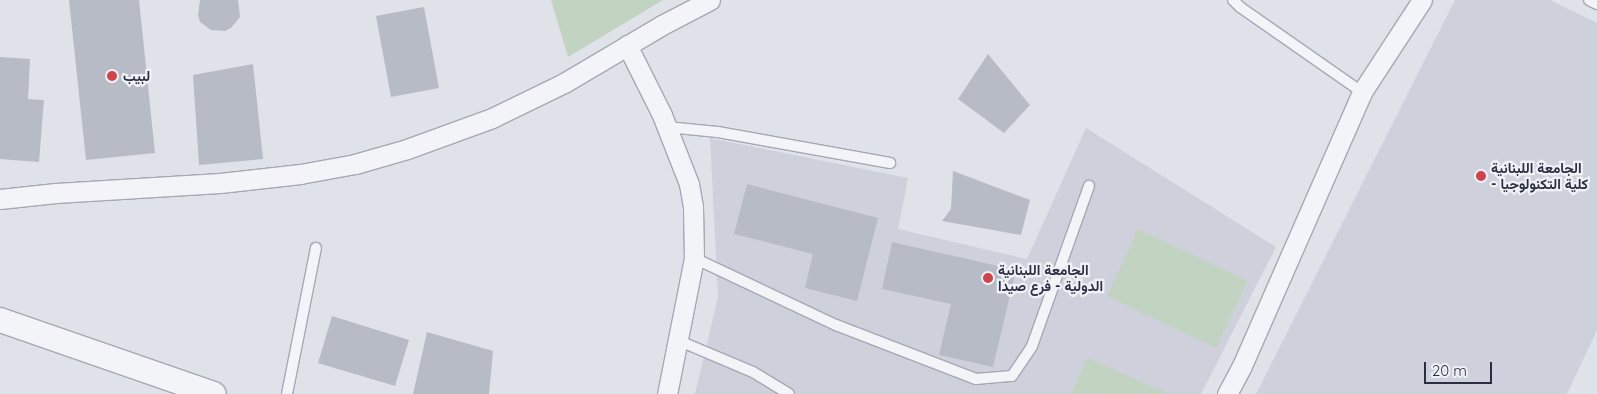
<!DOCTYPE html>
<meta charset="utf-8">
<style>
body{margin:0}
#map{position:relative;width:1597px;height:394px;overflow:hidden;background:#e0e2e9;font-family:Quicksand,Vazirmatn,sans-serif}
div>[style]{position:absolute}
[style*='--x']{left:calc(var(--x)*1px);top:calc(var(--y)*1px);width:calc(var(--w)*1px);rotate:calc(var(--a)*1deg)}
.built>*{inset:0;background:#ced1db}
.green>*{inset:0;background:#c3d3c1}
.building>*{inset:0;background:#b7bbc6}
.roads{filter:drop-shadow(1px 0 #a5a8b3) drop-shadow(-1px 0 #a5a8b3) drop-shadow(0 1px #a5a8b3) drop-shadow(0 -1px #a5a8b3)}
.service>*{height:10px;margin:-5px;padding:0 5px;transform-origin:5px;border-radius:5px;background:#f3f4f7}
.minor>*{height:19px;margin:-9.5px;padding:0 9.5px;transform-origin:9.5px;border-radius:9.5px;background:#f3f4f7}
.tertiary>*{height:24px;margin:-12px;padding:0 12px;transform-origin:12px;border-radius:12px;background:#f3f4f7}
.dots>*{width:14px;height:14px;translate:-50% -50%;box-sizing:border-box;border:2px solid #eff1f6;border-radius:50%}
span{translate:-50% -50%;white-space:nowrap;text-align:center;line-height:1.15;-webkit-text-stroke:4.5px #eff1f6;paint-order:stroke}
.poi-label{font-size:14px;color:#292e40;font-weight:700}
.left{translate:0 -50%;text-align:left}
.scale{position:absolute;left:1424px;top:362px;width:68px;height:22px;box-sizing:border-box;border:2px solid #292e40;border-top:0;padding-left:6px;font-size:15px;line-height:18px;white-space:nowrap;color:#292e40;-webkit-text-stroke:4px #eff1f6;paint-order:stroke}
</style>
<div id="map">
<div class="built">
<i style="clip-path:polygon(1455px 0,1550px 0,1597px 23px,1597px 330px,1567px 394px,1256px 394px)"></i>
<i style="clip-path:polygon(1086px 128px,1276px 247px,1201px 394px,695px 394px,718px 297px,710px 138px,908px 178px,898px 229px,1027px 259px)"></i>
</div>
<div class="green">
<i style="clip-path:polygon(551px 0,663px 0,568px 57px)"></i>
<i style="clip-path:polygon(1138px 229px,1248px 281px,1216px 348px,1107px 296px)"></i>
<i style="clip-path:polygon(1088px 357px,1088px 358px,1168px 394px,1071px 394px)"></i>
</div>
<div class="building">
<i style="clip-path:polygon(69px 0,139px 0,155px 153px,86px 160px)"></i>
<i style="clip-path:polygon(200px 0,238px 0,240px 17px,231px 28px,225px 31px,211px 30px,200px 22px,198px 15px)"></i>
<i style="clip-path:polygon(424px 7px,439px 88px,391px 97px,376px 16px)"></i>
<i style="clip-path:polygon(988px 54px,1030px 105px,1004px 133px,958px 99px)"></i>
<i style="clip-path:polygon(0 57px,30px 59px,28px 99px,44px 100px,39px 162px,0 159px)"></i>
<i style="clip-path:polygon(253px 64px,263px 159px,199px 165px,193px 75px)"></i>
<i style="clip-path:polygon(953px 171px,1030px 200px,1021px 235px,942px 221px,951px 209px)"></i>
<i style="clip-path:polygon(747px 184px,878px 218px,857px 301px,805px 288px,813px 254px,734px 234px)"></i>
<i style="clip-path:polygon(892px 242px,1016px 270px,993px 367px,939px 355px,951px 304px,882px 289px)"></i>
<i style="clip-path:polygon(332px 316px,409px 340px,395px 386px,318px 363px)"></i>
<i style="clip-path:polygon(427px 332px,493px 351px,489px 394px,413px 394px)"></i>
</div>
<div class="roads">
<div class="service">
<i style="--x:1233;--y:0;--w:10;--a:45"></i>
<i style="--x:1240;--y:7;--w:149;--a:34.9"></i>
<i style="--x:1589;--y:0;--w:9;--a:27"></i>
<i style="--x:667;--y:127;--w:51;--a:5.6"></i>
<i style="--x:718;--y:132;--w:175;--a:10.2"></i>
<i style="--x:694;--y:258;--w:157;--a:25.3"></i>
<i style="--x:836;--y:325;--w:150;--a:21.1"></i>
<i style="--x:976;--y:379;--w:36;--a:-5"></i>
<i style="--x:1012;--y:376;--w:36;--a:-56"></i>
<i style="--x:1032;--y:346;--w:170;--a:-70.4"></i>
<i style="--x:677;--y:340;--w:82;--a:22.8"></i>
<i style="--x:753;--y:372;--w:42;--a:31.4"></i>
<i style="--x:287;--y:394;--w:149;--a:-78.8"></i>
</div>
<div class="minor">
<i style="--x:627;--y:45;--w:78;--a:63.4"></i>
<i style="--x:662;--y:115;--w:74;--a:68.6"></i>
<i style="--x:689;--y:184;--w:23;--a:80"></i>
<i style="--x:693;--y:207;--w:51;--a:88.9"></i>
<i style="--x:694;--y:258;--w:139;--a:101.2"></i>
<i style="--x:0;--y:199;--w:56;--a:-6.1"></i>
<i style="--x:56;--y:193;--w:164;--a:-3.5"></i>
<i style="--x:220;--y:183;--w:81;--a:-6.4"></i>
<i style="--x:300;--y:174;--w:56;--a:-10.3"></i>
<i style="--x:355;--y:164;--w:54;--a:-16.1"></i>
<i style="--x:407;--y:149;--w:90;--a:-20"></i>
<i style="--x:492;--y:118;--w:80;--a:-25.9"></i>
<i style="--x:564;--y:83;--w:114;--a:-30.6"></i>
<i style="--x:662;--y:25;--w:54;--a:-27.5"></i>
<i style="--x:1227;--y:394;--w:30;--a:-62"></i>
<i style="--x:1241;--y:368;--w:301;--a:-66.3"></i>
<i style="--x:1362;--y:92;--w:110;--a:-56.9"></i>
</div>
<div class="tertiary">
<i style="--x:0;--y:320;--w:226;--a:19.1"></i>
</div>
</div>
<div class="dots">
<i style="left:112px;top:76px;background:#cd454a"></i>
<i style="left:1481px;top:176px;background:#cd454a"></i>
<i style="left:988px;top:278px;background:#cd454a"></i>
</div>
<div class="poi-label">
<span class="left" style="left:123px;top:76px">لبيب</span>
<span class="left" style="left:1491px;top:176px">الجامعة اللبنانية<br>- كلية التكنولوجيا</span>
<span class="left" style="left:998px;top:278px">الجامعة اللبنانية<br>الدولية - فرع صيدا</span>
</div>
<div class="scale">20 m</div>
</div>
